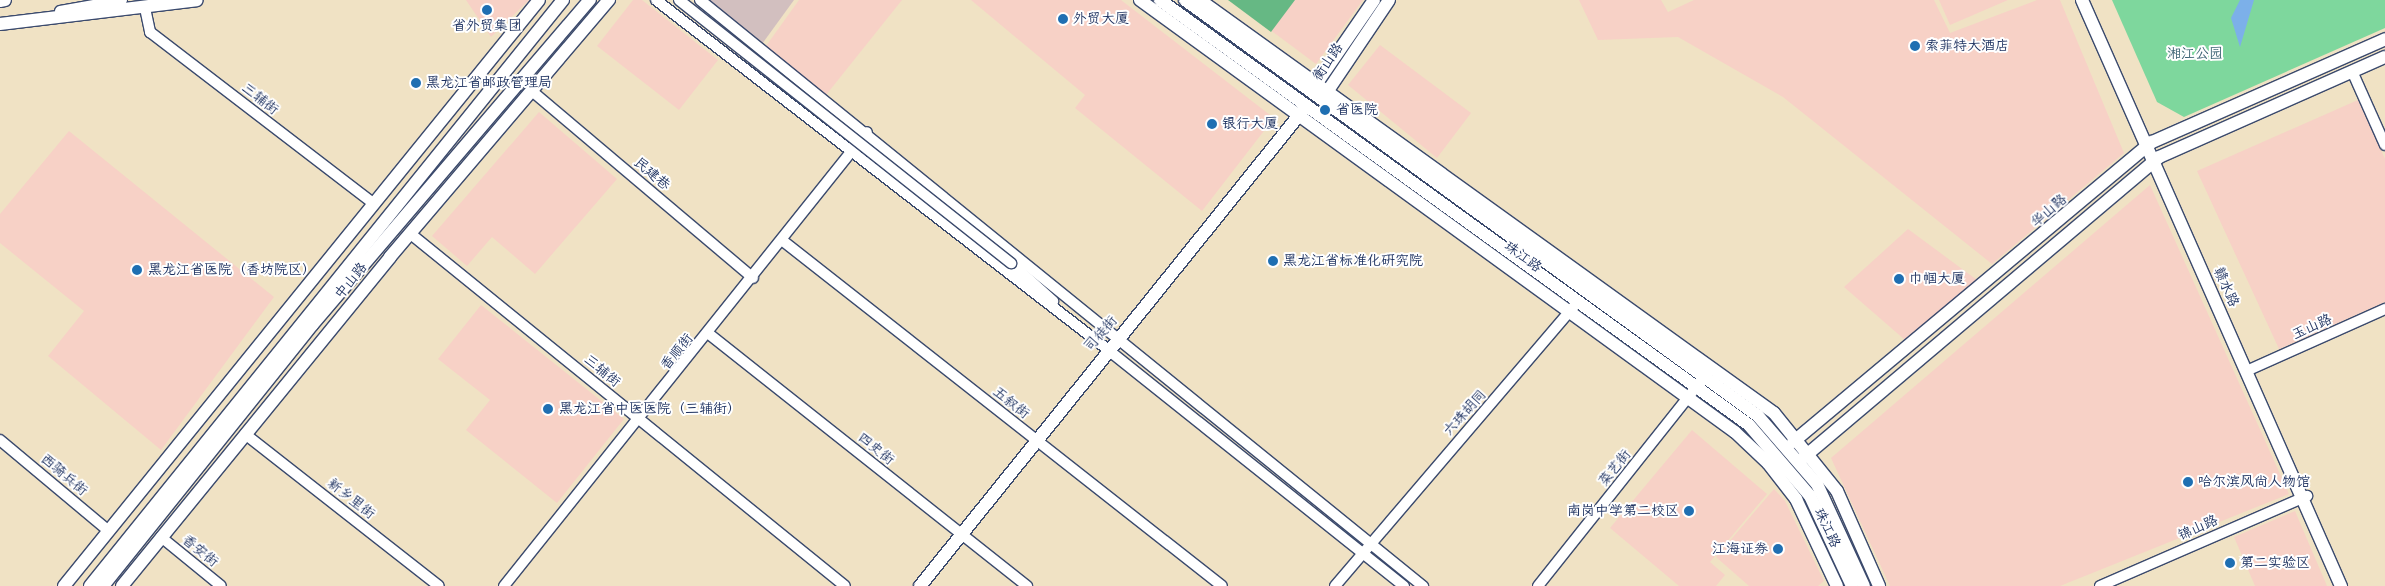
<!DOCTYPE html>
<meta charset="utf-8">
<style>
body{margin:0}
#map{position:relative;width:2385px;height:586px;overflow:hidden;background:#f0e2c4;font-family:Kalam,"LXGW WenKai TC",sans-serif}
div>[style]{position:absolute}
[style*='--x']{left:calc(var(--x)*1px);top:calc(var(--y)*1px);width:calc(var(--w)*1px);rotate:calc(var(--a)*1deg)}
.built>*{inset:0;background:#f7d1c6}
.industrial>*{inset:0;background:#d2bfbf}
.green>*{inset:0;background:#7ed79d}
.forest>*{inset:0;background:#66b884}
.water>*{inset:0;background:#7cb0e9}
.roads{filter:drop-shadow(1px 0 #3b4a6d) drop-shadow(-1px 0 #3b4a6d) drop-shadow(0 1px #3b4a6d) drop-shadow(0 -1px #3b4a6d)}
.minor>*{height:10px;margin:-5px;padding:0 5px;transform-origin:5px;border-radius:5px;background:#fff}
.major>*{height:12px;margin:-6px;padding:0 6px;transform-origin:6px;border-radius:6px;background:#fff}
.bridges{filter:drop-shadow(1px 0 #3b4a6d) drop-shadow(-1px 0 #3b4a6d) drop-shadow(0 1px #3b4a6d) drop-shadow(0 -1px #3b4a6d)}
.minor-bridge>*{height:10px;margin:-5px;padding:0 5px;transform-origin:5px;border-radius:5px;background:#fff}
.dots>*{width:14px;height:14px;translate:-50% -50%;box-sizing:border-box;border:2px solid #fff;border-radius:50%}
span{translate:-50% -50%;white-space:nowrap;text-align:center;line-height:1.15;-webkit-text-stroke:4px #fff;paint-order:stroke}
.poi-label{font-size:14px;color:#1b2f5e}
.left{translate:0 -50%;text-align:left}
.right{translate:-100% -50%;text-align:right}
.park-label{font-size:14px;color:#396171}
.street-label{font-size:14px;color:#1b2f5e}
</style>
<div id="map">
<div class="built">
<i style="clip-path:polygon(466px 0,529px 0,491px 37px)"></i>
<i style="clip-path:polygon(633px 0,642px 0,718px 60px,679px 110px,597px 46px)"></i>
<i style="clip-path:polygon(799px 0,902px 0,826px 95px,766px 46px)"></i>
<i style="clip-path:polygon(971px 0,1121px 0,1274px 118px,1202px 211px,1075px 108px,1085px 95px)"></i>
<i style="clip-path:polygon(1230px 0,1363px 0,1316px 64px)"></i>
<i style="clip-path:polygon(1579px 0,1661px 0,1668px 12px,1694px 0,1934px 0,1950px 33px,2037px 0,2060px 0,2124px 153px,1992px 264px,1783px 97px,1678px 37px,1598px 40px)"></i>
<i style="clip-path:polygon(1939px 0,2008px 0,1950px 25px)"></i>
<i style="clip-path:polygon(1380px 45px,1471px 113px,1437px 158px,1348px 85px)"></i>
<i style="clip-path:polygon(2358px 100px,2385px 159px,2385px 302px,2279px 349px,2197px 171px)"></i>
<i style="clip-path:polygon(539px 112px,617px 179px,535px 274px,492px 237px,467px 266px,432px 236px)"></i>
<i style="clip-path:polygon(69px 131px,274px 297px,161px 450px,48px 356px,84px 311px,0 243px,0 214px)"></i>
<i style="clip-path:polygon(2150px 185px,2289px 494px,2060px 586px,1890px 586px,1831px 458px)"></i>
<i style="clip-path:polygon(1908px 229px,1977px 280px,1905px 340px,1844px 287px)"></i>
<i style="clip-path:polygon(481px 305px,624px 419px,557px 503px,466px 430px,490px 400px,438px 359px)"></i>
<i style="clip-path:polygon(1692px 430px,1767px 494px,1710px 562px,1725px 575px,1716px 586px,1679px 586px,1610px 528px)"></i>
<i style="clip-path:polygon(1774px 489px,1785px 501px,1824px 581px,1818px 586px,1749px 586px,1716px 557px)"></i>
<i style="clip-path:polygon(2295px 511px,2327px 586px,2255px 586px,2234px 537px)"></i>
</div>
<div class="industrial">
<i style="clip-path:polygon(709px 0,794px 0,762px 44px)"></i>
</div>
<div class="green">
<i style="clip-path:polygon(2112px 0,2385px 0,2385px 28px,2184px 117px,2157px 102px)"></i>
</div>
<div class="forest">
<i style="clip-path:polygon(1228px 0,1295px 0,1271px 32px)"></i>
</div>
<div class="water">
<i style="clip-path:polygon(2240px 0,2254px 0,2240px 47px,2231px 18px)"></i>
</div>
<div class="roads">
<div class="minor">
<i style="--x:656;--y:0;--w:570;--a:37.73"></i>
<i style="--x:1107;--y:349;--w:380;--a:38.6"></i>
<i style="--x:700;--y:0;--w:931;--a:39.03"></i>
<i style="--x:145;--y:8;--w:25;--a:78"></i>
<i style="--x:150;--y:32;--w:281;--a:37.5"></i>
<i style="--x:60;--y:11;--w:63;--a:-10.1"></i>
<i style="--x:2352;--y:71;--w:81;--a:66"></i>
<i style="--x:533;--y:92;--w:288;--a:40.2"></i>
<i style="--x:412;--y:235;--w:557;--a:39.03"></i>
<i style="--x:783;--y:241;--w:558;--a:38.16"></i>
<i style="--x:1011;--y:263;--w:57;--a:42.1"></i>
<i style="--x:709;--y:334;--w:406;--a:38.4"></i>
<i style="--x:2251;--y:369;--w:147;--a:-24.1"></i>
<i style="--x:245;--y:434;--w:246;--a:38.1"></i>
<i style="--x:0;--y:440;--w:142;--a:39.9"></i>
<i style="--x:161;--y:537;--w:77;--a:39.2"></i>
<i style="--x:504;--y:586;--w:581;--a:-51.36"></i>
<i style="--x:1335;--y:586;--w:368;--a:-49.5"></i>
<i style="--x:1538;--y:586;--w:262;--a:-51.5"></i>
<i style="--x:2100;--y:586;--w:226;--a:-23.5"></i>
</div>
<div class="major">
<i style="--x:1140;--y:0;--w:735;--a:35.98"></i>
<i style="--x:1735;--y:432;--w:45;--a:43.2"></i>
<i style="--x:1768;--y:463;--w:46;--a:52.1"></i>
<i style="--x:1796;--y:499;--w:96;--a:64.8"></i>
<i style="--x:1160;--y:0;--w:726;--a:35.81"></i>
<i style="--x:1749;--y:425;--w:94;--a:49.3"></i>
<i style="--x:1810;--y:496;--w:99;--a:65"></i>
<i style="--x:1185;--y:0;--w:708;--a:35.98"></i>
<i style="--x:1758;--y:416;--w:90;--a:49.1"></i>
<i style="--x:1817;--y:484;--w:112;--a:65.3"></i>
<i style="--x:1200;--y:0;--w:707;--a:35.74"></i>
<i style="--x:1774;--y:413;--w:100;--a:51.1"></i>
<i style="--x:1837;--y:491;--w:104;--a:66.1"></i>
<i style="--x:2082;--y:0;--w:641;--a:66.16"></i>
<i style="--x:0;--y:1;--w:5;--a:-11"></i>
<i style="--x:0;--y:24;--w:198;--a:-6.9"></i>
<i style="--x:1312;--y:90;--w:109;--a:-55.4"></i>
<i style="--x:1323;--y:98;--w:118;--a:-56"></i>
<i style="--x:1793;--y:442;--w:468;--a:-39.9"></i>
<i style="--x:2152;--y:142;--w:255;--a:-23.8"></i>
<i style="--x:1803;--y:458;--w:466;--a:-40.2"></i>
<i style="--x:2159;--y:157;--w:247;--a:-23.9"></i>
<i style="--x:64;--y:586;--w:754;--a:-50.97"></i>
<i style="--x:90;--y:586;--w:753;--a:-51.09"></i>
<i style="--x:103;--y:586;--w:334;--a:-51.3"></i>
<i style="--x:312;--y:325;--w:428;--a:-49.5"></i>
<i style="--x:122;--y:586;--w:424;--a:-50.8"></i>
<i style="--x:390;--y:257;--w:338;--a:-49.6"></i>
<i style="--x:920;--y:586;--w:612;--a:-51.16"></i>
</div>
</div>
<div class="bridges">
<div class="minor-bridge">
<i style="--x:679;--y:0;--w:424;--a:38.4"></i>
</div>
</div>
<div class="dots">
<i style="left:487px;top:10px;background:#1f6fb2"></i>
<i style="left:1063px;top:19px;background:#1f6fb2"></i>
<i style="left:1915px;top:46px;background:#1f6fb2"></i>
<i style="left:416px;top:83px;background:#1f6fb2"></i>
<i style="left:1325px;top:110px;background:#1f6fb2"></i>
<i style="left:1212px;top:124px;background:#1f6fb2"></i>
<i style="left:1273px;top:261px;background:#1f6fb2"></i>
<i style="left:137px;top:270px;background:#1f6fb2"></i>
<i style="left:1899px;top:279px;background:#1f6fb2"></i>
<i style="left:548px;top:409px;background:#1f6fb2"></i>
<i style="left:2188px;top:482px;background:#1f6fb2"></i>
<i style="left:1689px;top:511px;background:#1f6fb2"></i>
<i style="left:1778px;top:549px;background:#1f6fb2"></i>
<i style="left:2230px;top:563px;background:#1f6fb2"></i>
</div>
<div class="poi-label">
<span class="left" style="left:1073px;top:19px">外贸大厦</span>
<span style="left:487px;top:26px">省外贸集团</span>
<span class="left" style="left:1925px;top:46px">索菲特大酒店</span>
<span class="left" style="left:426px;top:83px">黑龙江省邮政管理局</span>
<span class="left" style="left:1336px;top:110px">省医院</span>
<span class="left" style="left:1222px;top:124px">银行大厦</span>
<span class="left" style="left:1283px;top:261px">黑龙江省标准化研究院</span>
<span class="left" style="left:148px;top:270px">黑龙江省医院（香坊院区）</span>
<span class="left" style="left:1909px;top:279px">巾帼大厦</span>
<span class="left" style="left:559px;top:409px">黑龙江省中医医院（三辅街）</span>
<span class="left" style="left:2198px;top:482px">哈尔滨风尚人物馆</span>
<span class="right" style="left:1679px;top:511px">南岗中学第二校区</span>
<span class="right" style="left:1768px;top:549px">江海证券</span>
<span class="left" style="left:2240px;top:563px">第二实验区</span>
</div>
<div class="park-label">
<span style="left:2195px;top:54px">湘江公园</span>
</div>
<div class="street-label">
<span style="left:1328px;top:62px;rotate:-56deg">衡山路</span>
<span style="left:260px;top:99px;rotate:38deg">三辅街</span>
<span style="left:652px;top:174px;rotate:40deg">民建巷</span>
<span style="left:2049px;top:211px;rotate:-41deg">华山路</span>
<span style="left:1523px;top:257px;rotate:36deg">珠江路</span>
<span style="left:351px;top:281px;rotate:-51deg">中山路</span>
<span style="left:2226px;top:287px;rotate:66deg">赣水路</span>
<span style="left:2312px;top:327px;rotate:-24deg">玉山路</span>
<span style="left:1101px;top:334px;rotate:-49deg">司徒街</span>
<span style="left:677px;top:352px;rotate:-51deg">香顺街</span>
<span style="left:602px;top:371px;rotate:39deg">三辅街</span>
<span style="left:1011px;top:403px;rotate:38deg">五叙街</span>
<span style="left:1465px;top:413px;rotate:-48deg">六珠胡同</span>
<span style="left:876px;top:449px;rotate:39deg">四史街</span>
<span style="left:1615px;top:468px;rotate:-51deg">菜艺街</span>
<span style="left:64px;top:475px;rotate:40deg">西骑兵街</span>
<span style="left:351px;top:499px;rotate:38deg">新乡里街</span>
<span style="left:1827px;top:528px;rotate:65deg">珠江路</span>
<span style="left:2198px;top:528px;rotate:-24deg">锦山路</span>
<span style="left:200px;top:551px;rotate:39deg">香安街</span>
</div>
</div>
